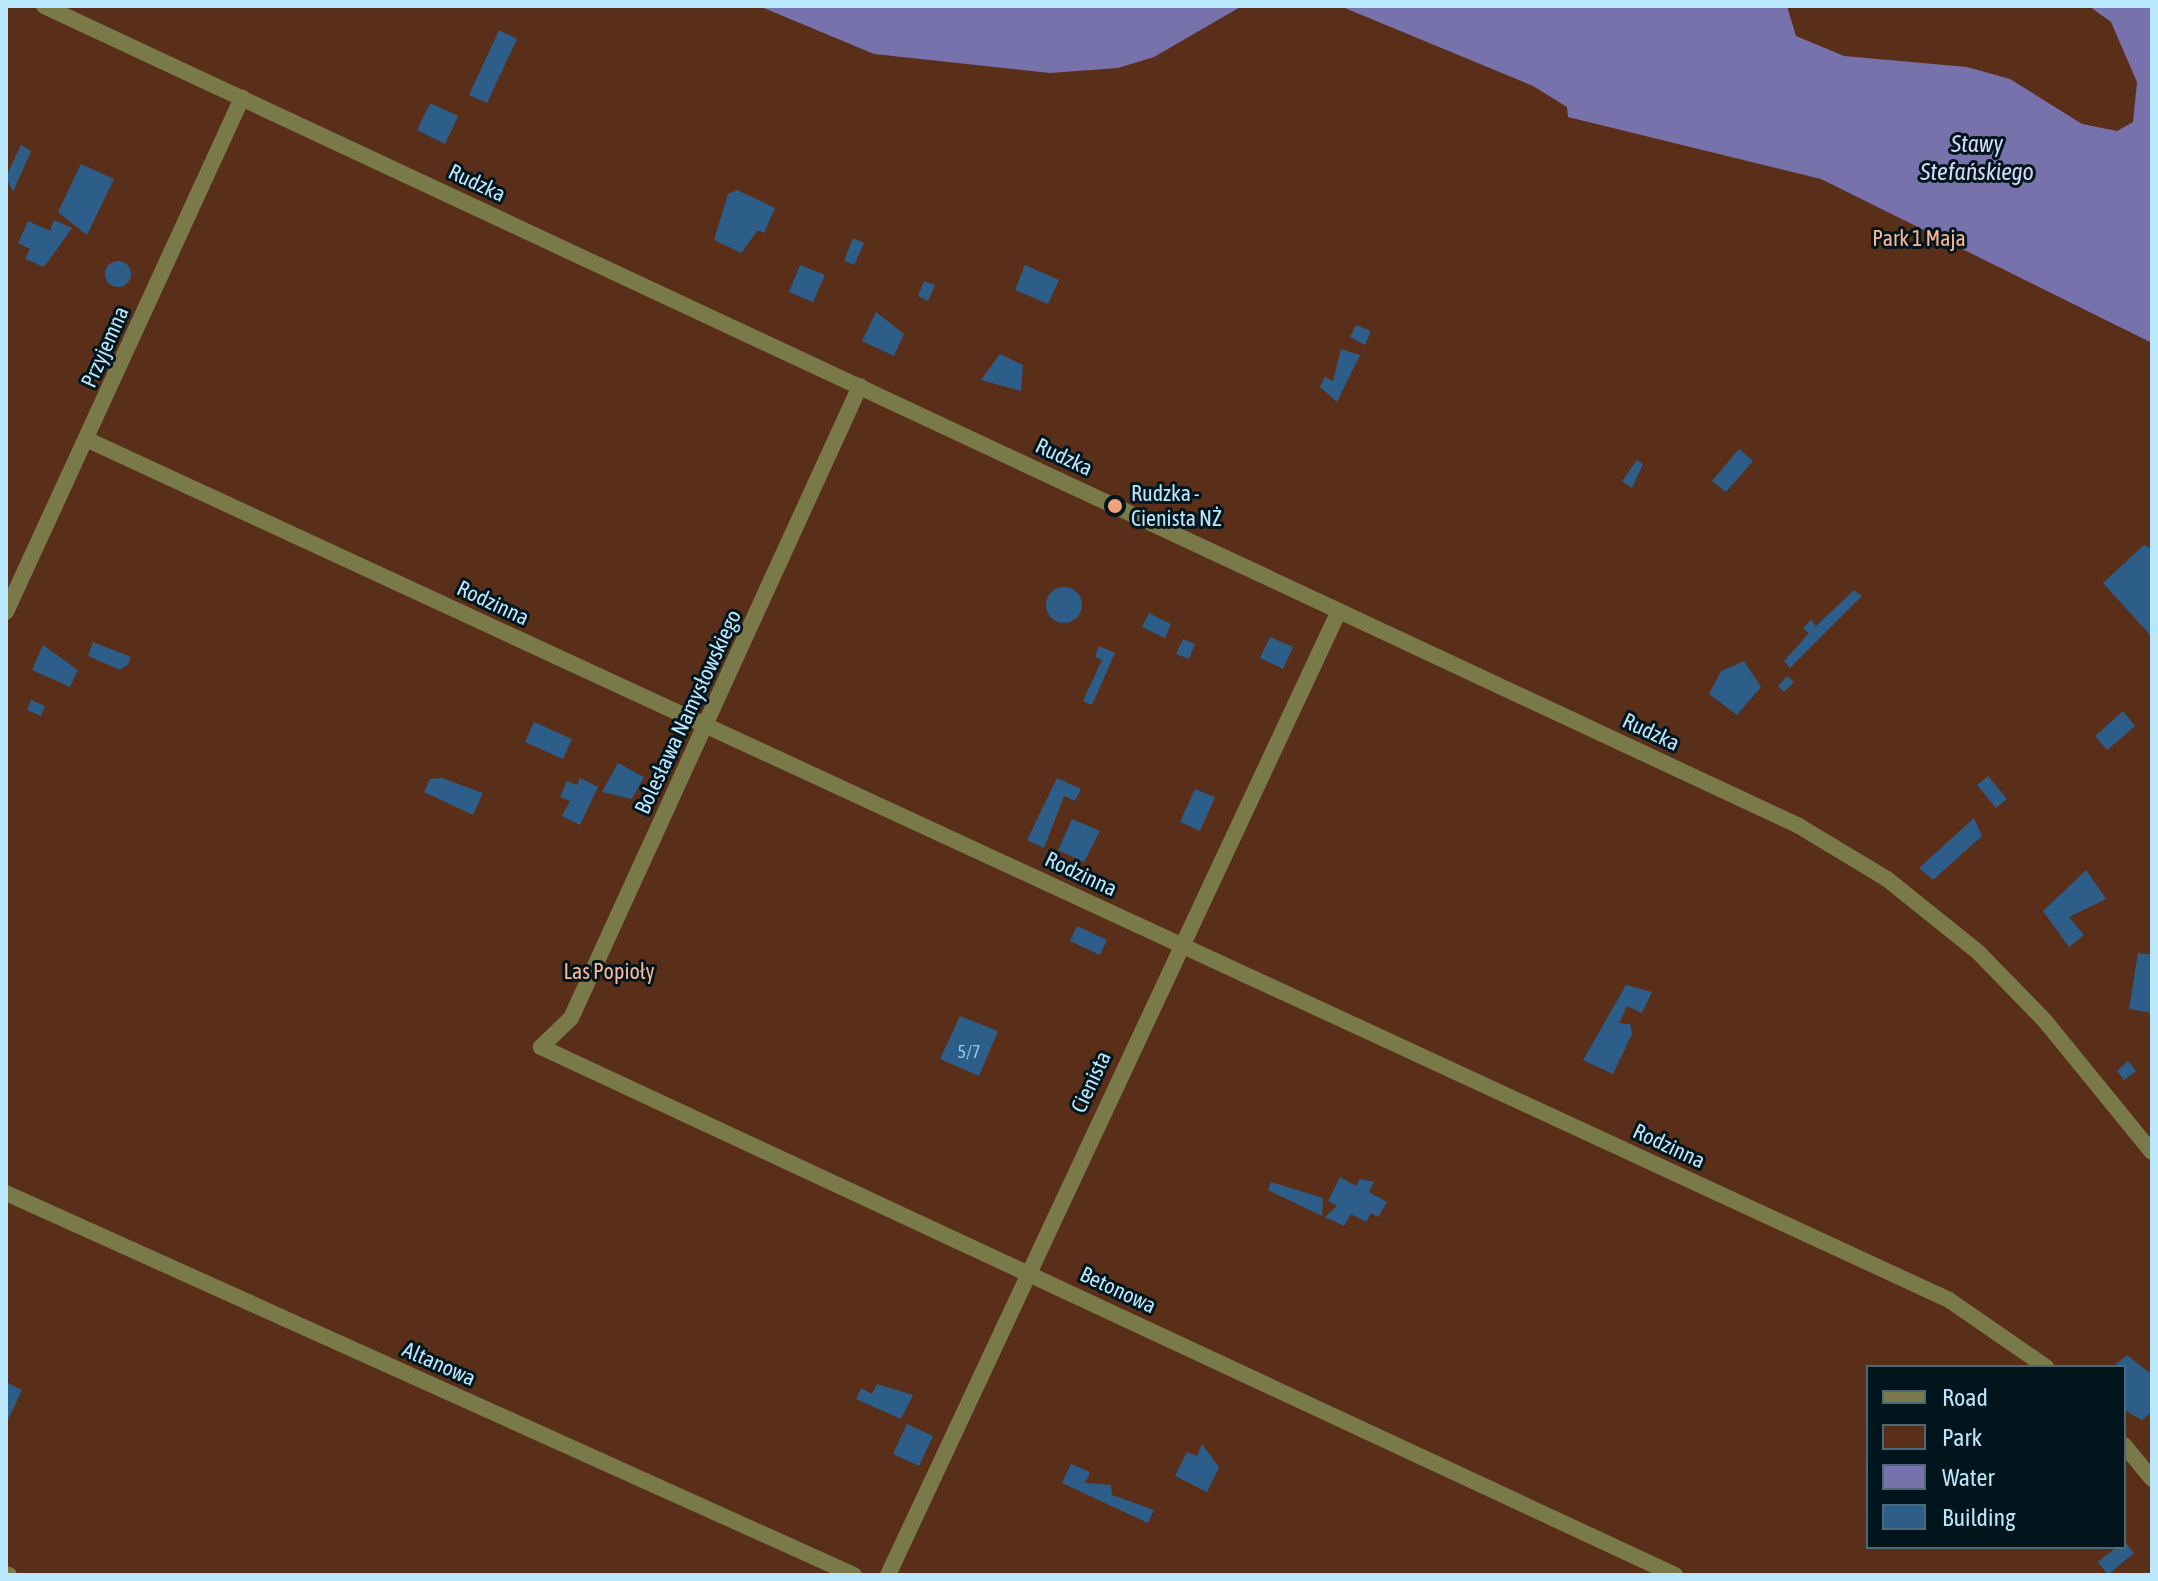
<!DOCTYPE html>
<meta charset="utf-8">
<style>
body{margin:0}
#map{position:relative;width:2158px;height:1581px;overflow:hidden;background:#0d2d3a;font-family:"Asap Condensed",sans-serif}
div>[style]{position:absolute}
[style*='--x']{left:calc(var(--x)*1px);top:calc(var(--y)*1px);width:calc(var(--w)*1px);rotate:calc(var(--a)*1deg)}
.green>*{inset:0;background:#5a2f19}
.water>*{inset:0;background:#7772ac}
.building>*{inset:0;background:#2c5e89}
.round{border-radius:50%}
.minor>*{height:16px;margin:-8px;padding:0 8px;transform-origin:8px;border-radius:8px;background:#7a794a}
.tertiary>*{height:16px;margin:-8px;padding:0 8px;transform-origin:8px;border-radius:8px;background:#7a794a}
.dots>*{width:22px;height:22px;translate:-50% -50%;box-sizing:border-box;border:4px solid #01151d;border-radius:50%}
span{translate:-50% -50%;white-space:nowrap;text-align:center;line-height:1.15;-webkit-text-stroke:6px #01151d;paint-order:stroke}
.number-label{font-size:18px;color:#96c5de}
.number-label span{-webkit-text-stroke-width:0}
.street-label{font-size:22px;color:#b9e7fb}
.park-label{font-size:22px;color:#feb795}
.poi-label{font-size:22px;color:#b9e7fb}
.left{translate:0 -50%;text-align:left}
.water-label{font-size:24px;color:#d8d7f9;font-style:italic}
.frame{position:absolute;inset:0;border:8px solid #b9e7fb;pointer-events:none}
.legend{position:absolute;left:1866px;top:1365px;width:260px;height:184px;box-sizing:border-box;background:#01151d;border:2px solid #4b6976;margin:0;padding:10px 14px;list-style:none;font-size:24px;color:#b9e7fb}
.legend li{display:flex;align-items:center;gap:16px;height:40px}
.legend b{width:40px;border:2px solid #4b6976}
</style>
<div id="map">
<div class="green">
<i style="clip-path:polygon(evenodd,6px 6px,2152px 6px,2152px 1575px,6px 1575px,6px 6px,1868px 1367px,2124px 1367px,2124px 1547px,1868px 1547px,1868px 1367px)"></i>
</div>
<div class="water">
<i style="clip-path:polygon(759px 6px,1242px 6px,1154px 57px,1118px 68px,1050px 73px,874px 54px)"></i>
<i style="clip-path:polygon(1340px 6px,1787px 6px,1796px 36px,1844px 56px,1967px 67px,2010px 79px,2082px 124px,2117px 131px,2133px 122px,2137px 82px,2111px 22px,2089px 6px,2152px 6px,2152px 343px,1821px 179px,1568px 117px,1567px 107px,1533px 86px)"></i>
</div>
<div class="building">
<i style="clip-path:polygon(499px 30px,517px 39px,487px 103px,469px 95px)"></i>
<i style="clip-path:polygon(430px 103px,458px 116px,445px 144px,417px 130px)"></i>
<i style="clip-path:polygon(21px 145px,31px 151px,13px 192px,6px 177px)"></i>
<i style="clip-path:polygon(81px 164px,114px 179px,87px 235px,58px 212px)"></i>
<i style="clip-path:polygon(737px 190px,775px 208px,764px 233px,758px 230px,741px 253px,714px 240px,728px 194px)"></i>
<i style="clip-path:polygon(54px 220px,72px 228px,44px 267px,25px 259px,30px 249px,18px 243px,28px 221px,50px 231px)"></i>
<i style="clip-path:polygon(853px 238px,864px 243px,854px 265px,844px 261px)"></i>
<i class="round" style="left:105px;top:261px;width:26px;height:26px"></i>
<i style="clip-path:polygon(800px 265px,825px 275px,813px 302px,789px 292px)"></i>
<i style="clip-path:polygon(1025px 265px,1059px 280px,1048px 304px,1015px 290px)"></i>
<i style="clip-path:polygon(924px 281px,935px 285px,928px 301px,918px 296px)"></i>
<i style="clip-path:polygon(876px 312px,904px 334px,894px 356px,862px 341px)"></i>
<i style="clip-path:polygon(1356px 325px,1371px 331px,1365px 345px,1350px 337px)"></i>
<i style="clip-path:polygon(1341px 349px,1360px 355px,1337px 402px,1320px 387px,1325px 377px,1333px 381px)"></i>
<i style="clip-path:polygon(1000px 354px,1023px 365px,1021px 391px,981px 380px)"></i>
<i style="clip-path:polygon(1739px 449px,1753px 461px,1726px 492px,1712px 481px)"></i>
<i style="clip-path:polygon(1637px 460px,1643px 464px,1632px 488px,1622px 481px)"></i>
<i style="clip-path:polygon(2144px 545px,2152px 549px,2152px 637px,2103px 583px)"></i>
<i class="round" style="left:1046px;top:587px;width:36px;height:36px"></i>
<i style="clip-path:polygon(1854px 590px,1862px 596px,1790px 668px,1784px 661px,1809px 633px,1803px 628px,1811px 620px,1816px 626px)"></i>
<i style="clip-path:polygon(1149px 613px,1171px 624px,1165px 638px,1142px 627px)"></i>
<i style="clip-path:polygon(1270px 637px,1293px 647px,1283px 669px,1260px 658px)"></i>
<i style="clip-path:polygon(1183px 639px,1195px 644px,1189px 659px,1176px 654px)"></i>
<i style="clip-path:polygon(93px 642px,131px 657px,128px 664px,120px 670px,88px 656px)"></i>
<i style="clip-path:polygon(43px 645px,78px 670px,70px 687px,32px 670px)"></i>
<i style="clip-path:polygon(1099px 646px,1115px 653px,1092px 705px,1083px 701px,1102px 660px,1095px 657px)"></i>
<i style="clip-path:polygon(1744px 661px,1761px 687px,1737px 715px,1709px 694px,1721px 671px)"></i>
<i style="clip-path:polygon(1787px 676px,1794px 682px,1784px 692px,1778px 686px)"></i>
<i style="clip-path:polygon(31px 700px,45px 706px,41px 716px,27px 710px)"></i>
<i style="clip-path:polygon(2123px 711px,2135px 726px,2107px 750px,2095px 736px)"></i>
<i style="clip-path:polygon(534px 722px,572px 739px,563px 759px,525px 742px)"></i>
<i style="clip-path:polygon(618px 763px,644px 777px,632px 799px,602px 792px)"></i>
<i style="clip-path:polygon(1988px 776px,2007px 799px,1996px 808px,1977px 785px)"></i>
<i style="clip-path:polygon(442px 778px,483px 793px,473px 815px,424px 792px,430px 779px)"></i>
<i style="clip-path:polygon(580px 778px,598px 787px,580px 825px,562px 816px,570px 801px,560px 797px,567px 781px,577px 785px)"></i>
<i style="clip-path:polygon(1057px 778px,1081px 789px,1075px 801px,1064px 796px,1044px 848px,1027px 840px)"></i>
<i style="clip-path:polygon(1195px 789px,1215px 797px,1200px 831px,1180px 822px)"></i>
<i style="clip-path:polygon(1974px 818px,1982px 836px,1933px 880px,1919px 868px)"></i>
<i style="clip-path:polygon(1072px 819px,1100px 831px,1084px 862px,1058px 850px)"></i>
<i style="clip-path:polygon(2086px 870px,2106px 899px,2069px 917px,2084px 935px,2069px 947px,2043px 911px)"></i>
<i style="clip-path:polygon(1077px 926px,1107px 940px,1100px 955px,1070px 941px)"></i>
<i style="clip-path:polygon(2138px 953px,2152px 955px,2152px 1013px,2129px 1009px)"></i>
<i style="clip-path:polygon(1626px 985px,1652px 992px,1642px 1013px,1627px 1006px,1619px 1023px,1630px 1024px,1632px 1034px,1613px 1074px,1583px 1060px)"></i>
<i style="clip-path:polygon(960px 1016px,998px 1031px,979px 1076px,940px 1059px)"></i>
<i style="clip-path:polygon(2128px 1061px,2136px 1071px,2124px 1080px,2117px 1071px)"></i>
<i style="clip-path:polygon(1340px 1177px,1356px 1186px,1360px 1179px,1374px 1182px,1369px 1192px,1387px 1202px,1378px 1217px,1371px 1213px,1366px 1222px,1351px 1214px,1344px 1226px,1325px 1217px,1337px 1206px,1328px 1201px)"></i>
<i style="clip-path:polygon(1271px 1182px,1323px 1198px,1322px 1216px,1268px 1190px)"></i>
<i style="clip-path:polygon(2127px 1355px,2151px 1374px,2152px 1412px,2142px 1420px,2126px 1411px,2124px 1367px,2113px 1367px)"></i>
<i style="clip-path:polygon(6px 1382px,22px 1390px,6px 1424px)"></i>
<i style="clip-path:polygon(877px 1384px,913px 1395px,901px 1419px,856px 1399px,861px 1388px,872px 1394px)"></i>
<i style="clip-path:polygon(907px 1424px,933px 1436px,919px 1466px,893px 1454px)"></i>
<i style="clip-path:polygon(1202px 1444px,1219px 1467px,1207px 1492px,1175px 1476px,1187px 1452px,1197px 1456px)"></i>
<i style="clip-path:polygon(1071px 1464px,1090px 1472px,1085px 1483px,1111px 1485px,1112px 1495px,1154px 1510px,1148px 1523px,1062px 1483px)"></i>
<i style="clip-path:polygon(2124px 1541px,2134px 1553px,2108px 1575px,2098px 1562px)"></i>
</div>
<div class="minor">
<i style="--x:860;--y:386;--w:695;--a:114.57"></i>
<i style="--x:571;--y:1018;--w:42;--a:136"></i>
<i style="--x:541;--y:1047;--w:1251;--a:24.97"></i>
<i style="--x:88;--y:440;--w:2050;--a:24.8"></i>
<i style="--x:1949;--y:1300;--w:118;--a:34.6"></i>
<i style="--x:6;--y:612;--w:566;--a:-65.34"></i>
<i style="--x:6;--y:1193;--w:930;--a:24.25"></i>
<i style="--x:2124;--y:1445;--w:44;--a:50.5"></i>
<i style="--x:6;--y:1574;--w:3;--a:18"></i>
<i style="--x:888;--y:1575;--w:1064;--a:-64.93"></i>
</div>
<div class="tertiary">
<i style="--x:44;--y:6;--w:1937;--a:25.04"></i>
<i style="--x:1799;--y:826;--w:103;--a:31.1"></i>
<i style="--x:1887;--y:879;--w:117;--a:38.7"></i>
<i style="--x:1978;--y:952;--w:96;--a:45.8"></i>
<i style="--x:2045;--y:1021;--w:169;--a:50.8"></i>
</div>
<div class="dots">
<i style="left:1115px;top:506px;background:#f1a27b"></i>
</div>
<div class="number-label">
<span style="left:969px;top:1052px">5/7</span>
</div>
<div class="street-label">
<span style="left:477px;top:183px;rotate:25deg">Rudzka</span>
<span style="left:105px;top:347px;rotate:-66deg">Przyjemna</span>
<span style="left:1064px;top:457px;rotate:25deg">Rudzka</span>
<span style="left:493px;top:603px;rotate:25deg">Rodzinna</span>
<span style="left:688px;top:712px;rotate:-65deg">Bolesława Namysłowskiego</span>
<span style="left:1651px;top:732px;rotate:25deg">Rudzka</span>
<span style="left:1081px;top:874px;rotate:25deg">Rodzinna</span>
<span style="left:1091px;top:1082px;rotate:-65deg">Cienista</span>
<span style="left:1669px;top:1146px;rotate:25deg">Rodzinna</span>
<span style="left:1118px;top:1290px;rotate:25deg">Betonowa</span>
<span style="left:439px;top:1364px;rotate:24deg">Altanowa</span>
</div>
<div class="park-label">
<span style="left:1919px;top:239px">Park 1 Maja</span>
<span style="left:609px;top:972px">Las Popioły</span>
</div>
<div class="poi-label">
<span class="left" style="left:1131px;top:506px">Rudzka -<br>Cienista NŻ</span>
</div>
<div class="water-label">
<span style="left:1977px;top:158px">Stawy<br>Stefańskiego</span>
</div>
<div class="frame"></div>
<ul class="legend">
<li><b style="height:10px;background:#7a794a"></b>Road</li>
<li><b style="height:22px;background:#5a2f19"></b>Park</li>
<li><b style="height:22px;background:#7772ac"></b>Water</li>
<li><b style="height:22px;background:#2c5e89"></b>Building</li>
</ul>
</div>
